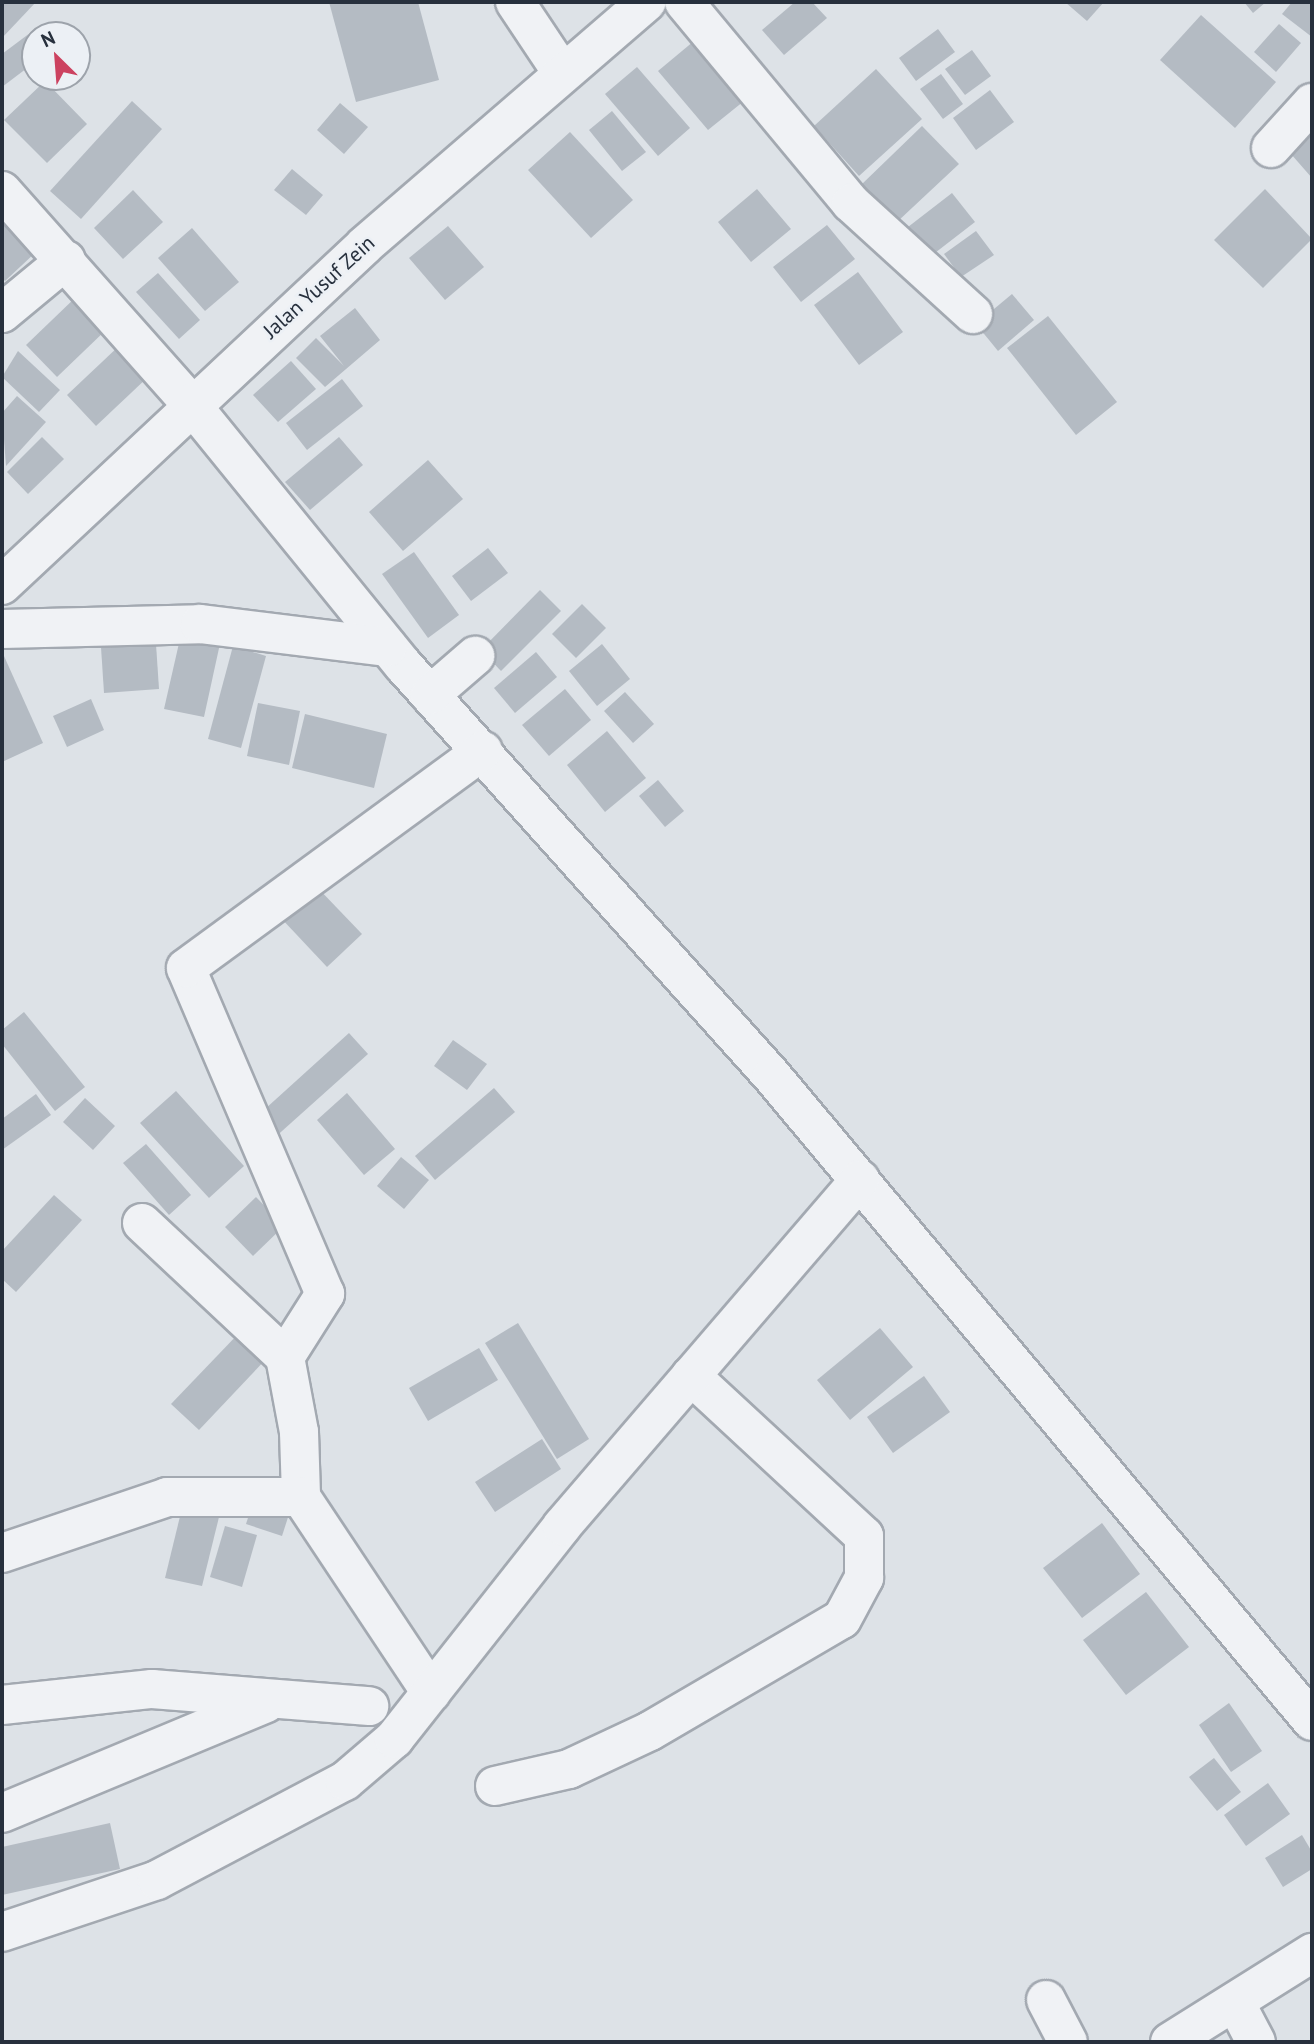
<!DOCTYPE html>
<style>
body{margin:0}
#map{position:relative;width:1314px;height:2044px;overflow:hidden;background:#dde2e7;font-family:"PT Sans",sans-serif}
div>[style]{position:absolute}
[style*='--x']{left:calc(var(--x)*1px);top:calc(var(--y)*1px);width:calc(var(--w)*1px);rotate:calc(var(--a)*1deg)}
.building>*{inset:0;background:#b4bbc3}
.roads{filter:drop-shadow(2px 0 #a3a9b1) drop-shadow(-2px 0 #a3a9b1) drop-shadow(0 2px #a3a9b1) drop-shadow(0 -2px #a3a9b1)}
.minor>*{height:38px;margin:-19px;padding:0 19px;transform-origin:19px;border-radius:19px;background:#f0f2f5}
span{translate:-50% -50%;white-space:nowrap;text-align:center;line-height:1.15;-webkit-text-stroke:5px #ecf0f5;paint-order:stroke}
.street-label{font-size:21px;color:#27303d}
.frame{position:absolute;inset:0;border:4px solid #27303d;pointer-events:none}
.north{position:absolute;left:21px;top:21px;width:70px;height:70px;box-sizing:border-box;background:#ecf0f5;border:2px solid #9da3ab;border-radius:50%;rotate:335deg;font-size:19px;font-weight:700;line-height:28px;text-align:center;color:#27303d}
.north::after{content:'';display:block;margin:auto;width:24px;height:32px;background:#cc4260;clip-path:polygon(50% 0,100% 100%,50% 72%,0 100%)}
</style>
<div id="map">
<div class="building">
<i style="clip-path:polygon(2px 2px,36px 2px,2px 38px)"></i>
<i style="clip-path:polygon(329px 2px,418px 2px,439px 80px,356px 102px)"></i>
<i style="clip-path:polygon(795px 2px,812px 2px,827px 18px,784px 55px,762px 30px)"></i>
<i style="clip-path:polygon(1065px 2px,1104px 2px,1087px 21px)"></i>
<i style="clip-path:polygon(1244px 2px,1266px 2px,1253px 13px)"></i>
<i style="clip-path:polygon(1292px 2px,1312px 2px,1312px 37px,1282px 14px)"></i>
<i style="clip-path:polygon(1201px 15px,1276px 82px,1235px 128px,1160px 60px)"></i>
<i style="clip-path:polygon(1279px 24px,1301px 43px,1276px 72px,1254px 52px)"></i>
<i style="clip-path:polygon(938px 29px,955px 52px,916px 81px,899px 58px)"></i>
<i style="clip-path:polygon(30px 33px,35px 62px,2px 87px,2px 54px)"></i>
<i style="clip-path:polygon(694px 41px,744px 101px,708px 130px,658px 71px)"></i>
<i style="clip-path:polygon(972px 50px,991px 76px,965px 95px,945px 69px)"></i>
<i style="clip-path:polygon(637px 67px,690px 128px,658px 156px,605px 94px)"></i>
<i style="clip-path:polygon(876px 69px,922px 119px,859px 176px,814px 126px)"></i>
<i style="clip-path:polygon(941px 74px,963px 104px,943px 119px,920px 89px)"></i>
<i style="clip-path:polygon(45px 81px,87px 124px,47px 163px,4px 120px)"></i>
<i style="clip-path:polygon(990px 90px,1014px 122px,976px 150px,953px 118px)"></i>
<i style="clip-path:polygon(132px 101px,162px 129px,81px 219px,50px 191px)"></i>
<i style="clip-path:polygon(340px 103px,368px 127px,344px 154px,317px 130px)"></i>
<i style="clip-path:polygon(612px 111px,646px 152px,622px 171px,589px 130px)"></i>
<i style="clip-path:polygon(922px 126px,959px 164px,897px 222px,861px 185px)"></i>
<i style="clip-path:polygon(570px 132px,633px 200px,591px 238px,528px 170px)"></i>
<i style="clip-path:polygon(1312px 135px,1312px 178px,1291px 154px)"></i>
<i style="clip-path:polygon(292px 169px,323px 195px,306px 215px,274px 190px)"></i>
<i style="clip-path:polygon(757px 189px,791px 229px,751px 262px,718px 222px)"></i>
<i style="clip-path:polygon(1265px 189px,1312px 239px,1263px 288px,1214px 240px)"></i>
<i style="clip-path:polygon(133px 190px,163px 222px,123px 259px,94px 228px)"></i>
<i style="clip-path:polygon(952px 193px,975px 222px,931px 256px,908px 227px)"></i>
<i style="clip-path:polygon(2px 216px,36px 252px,5px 281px,2px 278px)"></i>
<i style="clip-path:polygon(827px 225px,855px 259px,801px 302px,773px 267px)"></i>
<i style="clip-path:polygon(448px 226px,484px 267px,445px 300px,409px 258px)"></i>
<i style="clip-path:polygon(192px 228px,239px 282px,205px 311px,158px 258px)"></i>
<i style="clip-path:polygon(976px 231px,994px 255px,961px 277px,944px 254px)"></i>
<i style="clip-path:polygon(858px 272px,903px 332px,859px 365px,814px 305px)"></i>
<i style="clip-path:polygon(158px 273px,200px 320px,179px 339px,136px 292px)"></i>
<i style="clip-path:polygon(1012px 294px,1034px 320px,998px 351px,976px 324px)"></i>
<i style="clip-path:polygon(77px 296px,108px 328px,57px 377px,26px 345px)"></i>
<i style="clip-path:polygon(355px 308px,380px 340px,325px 387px,296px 358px,316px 338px,344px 366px,320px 336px)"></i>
<i style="clip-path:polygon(1048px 316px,1117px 402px,1076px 435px,1007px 348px)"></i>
<i style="clip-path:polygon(120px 345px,149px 376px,96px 426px,67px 395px)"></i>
<i style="clip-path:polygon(18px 351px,60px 390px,39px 412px,2px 377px)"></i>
<i style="clip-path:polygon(291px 361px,316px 389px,278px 422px,253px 395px)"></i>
<i style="clip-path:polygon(342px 379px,363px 406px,307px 450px,286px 423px)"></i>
<i style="clip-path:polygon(17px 396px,46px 422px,6px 466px,2px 413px)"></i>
<i style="clip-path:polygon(42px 437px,64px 459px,28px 494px,7px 472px)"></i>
<i style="clip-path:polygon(339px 437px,363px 465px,310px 510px,285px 482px)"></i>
<i style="clip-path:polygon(428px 460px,463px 499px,403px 551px,369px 512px)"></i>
<i style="clip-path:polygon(488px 548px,508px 573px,471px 601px,452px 576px)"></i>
<i style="clip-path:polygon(414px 552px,459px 615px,428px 638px,382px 574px)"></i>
<i style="clip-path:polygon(540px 590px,561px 611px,501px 671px,481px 650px)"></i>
<i style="clip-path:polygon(582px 604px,606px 628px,576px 658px,552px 634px)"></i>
<i style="clip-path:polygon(182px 630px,221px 639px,204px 717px,164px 709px)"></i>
<i style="clip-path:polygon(156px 644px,159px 689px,104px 693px,101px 647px)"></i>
<i style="clip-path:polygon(602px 644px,630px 679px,597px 706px,569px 671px)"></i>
<i style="clip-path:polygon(233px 646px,266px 656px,241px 748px,208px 739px)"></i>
<i style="clip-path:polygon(536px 652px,557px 677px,515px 713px,494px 688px)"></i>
<i style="clip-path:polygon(4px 656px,43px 743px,2px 762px,2px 657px)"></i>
<i style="clip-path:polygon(565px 689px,591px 720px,549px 756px,522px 725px)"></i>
<i style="clip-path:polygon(625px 692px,654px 724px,633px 743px,604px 711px)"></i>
<i style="clip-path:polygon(91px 699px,104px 730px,67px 747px,53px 716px)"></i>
<i style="clip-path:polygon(258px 703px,300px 711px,289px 765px,247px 756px)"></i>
<i style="clip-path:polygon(305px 714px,387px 734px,374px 788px,292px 768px)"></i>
<i style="clip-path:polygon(607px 731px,646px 778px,605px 812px,567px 765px)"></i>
<i style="clip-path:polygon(658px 780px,684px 811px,665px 827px,639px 796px)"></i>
<i style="clip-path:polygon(315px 885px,362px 934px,327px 967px,280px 917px)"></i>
<i style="clip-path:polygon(24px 1012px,85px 1087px,55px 1111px,2px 1044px,2px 1030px)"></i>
<i style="clip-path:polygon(349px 1033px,368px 1054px,272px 1140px,254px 1119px)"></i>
<i style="clip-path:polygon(453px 1040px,487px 1064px,467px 1090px,434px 1066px)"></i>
<i style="clip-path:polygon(494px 1088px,515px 1112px,435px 1180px,415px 1156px)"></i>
<i style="clip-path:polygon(176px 1091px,244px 1166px,209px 1198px,140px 1123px)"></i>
<i style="clip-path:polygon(347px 1093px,395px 1149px,364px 1175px,317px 1120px)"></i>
<i style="clip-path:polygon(36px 1094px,51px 1115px,2px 1150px,2px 1119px)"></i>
<i style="clip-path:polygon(85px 1098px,115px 1126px,93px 1150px,63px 1122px)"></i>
<i style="clip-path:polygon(146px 1144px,191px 1195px,169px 1215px,123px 1163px)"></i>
<i style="clip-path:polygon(401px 1157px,429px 1180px,404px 1209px,377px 1186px)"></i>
<i style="clip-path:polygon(54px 1195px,82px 1220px,16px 1292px,2px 1279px,2px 1251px)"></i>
<i style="clip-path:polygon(256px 1197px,284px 1226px,253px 1256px,225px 1227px)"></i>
<i style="clip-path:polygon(518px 1323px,589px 1439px,557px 1459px,485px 1343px)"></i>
<i style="clip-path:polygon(880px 1328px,913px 1367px,850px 1420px,817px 1380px)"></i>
<i style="clip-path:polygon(240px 1332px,267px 1358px,199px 1430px,171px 1404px)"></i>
<i style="clip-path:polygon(479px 1348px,498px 1380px,428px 1421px,409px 1388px)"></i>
<i style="clip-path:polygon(924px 1376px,950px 1412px,893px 1453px,867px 1417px)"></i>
<i style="clip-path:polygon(542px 1439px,561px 1469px,495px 1512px,475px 1482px)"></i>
<i style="clip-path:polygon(255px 1496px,291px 1508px,282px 1536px,246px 1524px)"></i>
<i style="clip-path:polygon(184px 1500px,221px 1509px,202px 1586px,165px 1578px)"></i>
<i style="clip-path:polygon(1102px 1523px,1140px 1574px,1082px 1618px,1043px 1568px)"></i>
<i style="clip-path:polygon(225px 1526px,257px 1535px,242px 1587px,210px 1577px)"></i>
<i style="clip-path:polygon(1146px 1592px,1189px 1647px,1126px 1695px,1083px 1640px)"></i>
<i style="clip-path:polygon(1229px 1703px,1262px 1751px,1231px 1772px,1199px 1725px)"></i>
<i style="clip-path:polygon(1214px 1758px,1241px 1792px,1217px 1811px,1189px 1777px)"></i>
<i style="clip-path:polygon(1268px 1783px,1290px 1814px,1246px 1846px,1224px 1815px)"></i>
<i style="clip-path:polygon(110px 1823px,120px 1869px,2px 1895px,2px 1847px)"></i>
<i style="clip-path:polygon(1302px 1835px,1312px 1852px,1312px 1869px,1283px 1887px,1265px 1858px)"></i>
</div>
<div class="roads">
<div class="minor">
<i style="--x:515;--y:2;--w:83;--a:56.3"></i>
<i style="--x:684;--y:2;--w:261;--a:50.3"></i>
<i style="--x:851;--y:203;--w:165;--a:42.3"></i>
<i style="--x:1271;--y:148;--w:61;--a:-47.7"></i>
<i style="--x:2;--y:191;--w:283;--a:48.4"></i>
<i style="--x:190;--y:403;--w:339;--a:50.9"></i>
<i style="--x:404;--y:666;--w:551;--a:48.09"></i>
<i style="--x:772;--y:1076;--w:841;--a:50.06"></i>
<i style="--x:2;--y:313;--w:83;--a:-39.6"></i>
<i style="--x:2;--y:585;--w:497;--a:-43.1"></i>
<i style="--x:365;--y:245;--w:372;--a:-40.8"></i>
<i style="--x:2;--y:629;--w:198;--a:-1.4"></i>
<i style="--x:200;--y:624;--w:189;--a:7"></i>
<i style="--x:430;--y:695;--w:60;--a:-40.9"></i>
<i style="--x:142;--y:1223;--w:196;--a:43.1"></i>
<i style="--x:285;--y:1357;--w:76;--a:79.4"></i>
<i style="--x:299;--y:1432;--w:65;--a:88.2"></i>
<i style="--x:301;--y:1497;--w:235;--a:56.4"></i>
<i style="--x:285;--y:1357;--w:75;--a:-57.6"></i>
<i style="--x:325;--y:1294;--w:354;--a:-113.1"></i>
<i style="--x:186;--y:968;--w:368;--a:-36.2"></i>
<i style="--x:2;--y:1553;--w:174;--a:-18.7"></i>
<i style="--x:167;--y:1497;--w:134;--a:0"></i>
<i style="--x:2;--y:1705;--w:151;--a:-6.1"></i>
<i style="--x:152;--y:1689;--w:218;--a:4.5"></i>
<i style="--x:495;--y:1786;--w:76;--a:-12.9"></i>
<i style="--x:569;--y:1769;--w:89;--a:-25.1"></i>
<i style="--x:650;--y:1731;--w:222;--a:-30.3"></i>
<i style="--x:842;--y:1619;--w:47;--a:-61.8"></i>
<i style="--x:864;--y:1578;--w:42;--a:-90"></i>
<i style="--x:864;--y:1536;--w:236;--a:-137.2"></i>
<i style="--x:2;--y:1813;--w:286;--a:-22.6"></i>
<i style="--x:2;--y:1932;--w:163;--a:-18.5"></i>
<i style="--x:157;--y:1880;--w:212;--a:-27.8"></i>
<i style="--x:345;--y:1781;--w:65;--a:-40.6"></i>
<i style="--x:394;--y:1739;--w:271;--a:-51.7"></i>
<i style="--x:562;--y:1526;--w:457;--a:-49.3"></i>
<i style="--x:1046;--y:2000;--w:47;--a:62.4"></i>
<i style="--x:1235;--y:2002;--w:45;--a:62.3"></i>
<i style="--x:1170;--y:2042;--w:168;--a:-32.1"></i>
</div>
</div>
<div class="street-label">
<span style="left:319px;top:287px;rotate:-42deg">Jalan Yusuf Zein</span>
</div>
<div class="frame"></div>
<div class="north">N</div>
</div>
